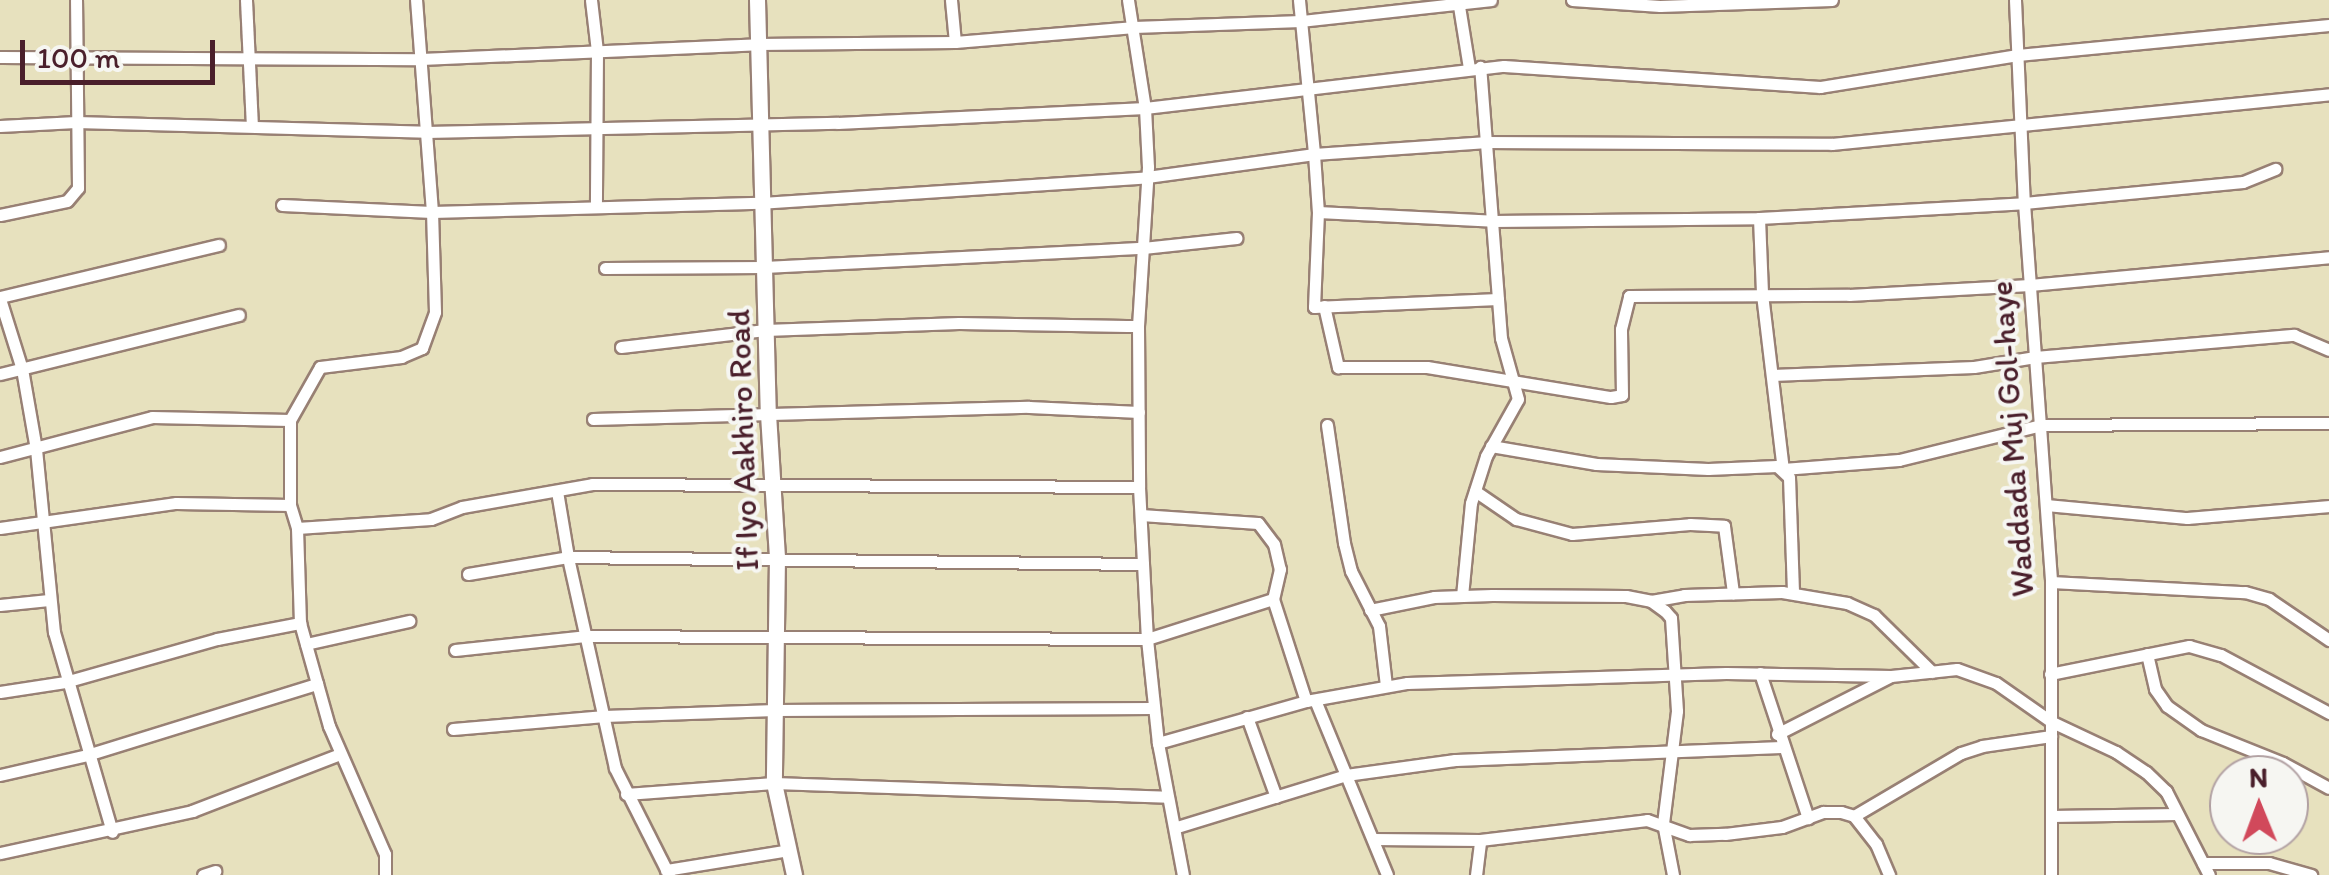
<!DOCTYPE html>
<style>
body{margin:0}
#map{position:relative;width:2329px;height:875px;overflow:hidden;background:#e7e1be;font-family:Itim,sans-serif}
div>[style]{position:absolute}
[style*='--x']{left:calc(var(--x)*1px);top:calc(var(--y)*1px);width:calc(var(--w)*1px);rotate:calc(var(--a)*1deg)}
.roads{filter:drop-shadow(2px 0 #988074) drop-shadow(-2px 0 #988074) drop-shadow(0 2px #988074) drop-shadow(0 -2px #988074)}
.minor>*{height:11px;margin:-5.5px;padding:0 5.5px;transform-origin:5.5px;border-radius:5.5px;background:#fff}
.tertiary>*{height:15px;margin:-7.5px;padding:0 7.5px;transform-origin:7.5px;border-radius:7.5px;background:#fff}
span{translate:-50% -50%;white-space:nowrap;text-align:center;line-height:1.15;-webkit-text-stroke:8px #f6f6f2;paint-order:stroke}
.street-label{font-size:32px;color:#4a1f2b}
.north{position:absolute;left:2209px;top:755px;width:100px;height:100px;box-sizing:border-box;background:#f6f6f2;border:2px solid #b1a0a2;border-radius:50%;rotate:359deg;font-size:28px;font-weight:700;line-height:40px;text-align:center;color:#4a1f2b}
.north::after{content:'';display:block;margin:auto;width:35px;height:45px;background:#d1495b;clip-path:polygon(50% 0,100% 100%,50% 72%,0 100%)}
.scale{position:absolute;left:20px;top:40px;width:195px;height:45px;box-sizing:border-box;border:5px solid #4a1f2b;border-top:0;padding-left:12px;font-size:30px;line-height:35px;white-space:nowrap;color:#4a1f2b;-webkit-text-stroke:8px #f6f6f2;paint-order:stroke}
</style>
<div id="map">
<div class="roads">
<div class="minor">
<i style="--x:246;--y:0;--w:126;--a:87.3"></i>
<i style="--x:591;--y:0;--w:51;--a:83.3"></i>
<i style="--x:597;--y:51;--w:156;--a:90.4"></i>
<i style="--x:951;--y:0;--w:42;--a:84.6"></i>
<i style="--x:1128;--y:0;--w:109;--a:81.1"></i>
<i style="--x:1145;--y:108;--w:59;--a:87.1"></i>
<i style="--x:1148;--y:167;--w:159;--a:93.6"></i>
<i style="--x:1138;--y:326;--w:161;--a:89.6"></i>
<i style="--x:1139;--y:487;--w:152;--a:87"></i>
<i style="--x:1147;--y:639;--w:105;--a:84"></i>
<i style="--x:1158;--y:743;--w:134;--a:79.3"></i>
<i style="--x:1299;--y:0;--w:155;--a:84.4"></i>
<i style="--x:1314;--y:154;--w:170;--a:-4"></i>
<i style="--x:1484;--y:142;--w:348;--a:0.3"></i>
<i style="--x:1832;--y:144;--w:500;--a:-5.7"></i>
<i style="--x:1458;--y:0;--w:69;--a:80.8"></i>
<i style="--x:1572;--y:0;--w:88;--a:3.9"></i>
<i style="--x:1660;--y:6;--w:172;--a:-2"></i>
<i style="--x:2015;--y:0;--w:203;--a:87.5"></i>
<i style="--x:2024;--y:203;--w:380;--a:85.9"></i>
<i style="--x:2051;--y:582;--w:293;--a:90"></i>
<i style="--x:0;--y:57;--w:421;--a:0.3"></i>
<i style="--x:421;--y:59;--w:337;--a:-2.5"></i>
<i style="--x:758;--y:44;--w:197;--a:-0.6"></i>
<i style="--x:955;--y:42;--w:180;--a:-4.8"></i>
<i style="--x:1134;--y:27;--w:167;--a:-2.1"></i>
<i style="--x:1301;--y:21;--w:191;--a:-6.3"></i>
<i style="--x:0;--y:126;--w:76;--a:-3"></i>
<i style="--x:76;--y:122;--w:350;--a:1.6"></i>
<i style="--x:426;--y:132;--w:412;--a:-1.3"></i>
<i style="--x:838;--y:123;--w:307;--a:-2.8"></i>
<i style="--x:1145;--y:108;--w:361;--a:-6.7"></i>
<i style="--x:1504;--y:66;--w:317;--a:3.8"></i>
<i style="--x:1820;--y:87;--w:201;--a:-9.2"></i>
<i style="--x:2018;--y:55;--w:312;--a:-5.5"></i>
<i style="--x:282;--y:205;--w:150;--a:2.7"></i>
<i style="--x:432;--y:212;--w:328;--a:-1.6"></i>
<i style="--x:760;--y:203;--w:388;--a:-3.8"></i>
<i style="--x:1147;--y:177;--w:169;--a:-7.8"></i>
<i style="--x:1314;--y:154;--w:58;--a:86.1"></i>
<i style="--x:1318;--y:212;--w:175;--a:2.9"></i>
<i style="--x:1493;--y:221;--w:266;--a:-0.6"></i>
<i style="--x:1759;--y:218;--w:265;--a:-3.2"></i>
<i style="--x:2024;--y:203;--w:220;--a:-5.5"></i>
<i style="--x:2243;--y:182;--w:35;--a:-22"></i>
<i style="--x:1318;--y:212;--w:95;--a:92.4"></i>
<i style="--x:1314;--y:307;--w:184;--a:-2.5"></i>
<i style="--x:0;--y:215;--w:68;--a:-11.8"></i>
<i style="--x:67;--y:201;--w:17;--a:-50"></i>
<i style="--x:78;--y:188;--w:188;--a:-90.6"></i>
<i style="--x:1759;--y:218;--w:76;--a:87.7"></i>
<i style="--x:1762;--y:294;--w:176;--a:83.2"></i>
<i style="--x:1783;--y:469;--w:116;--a:-4.4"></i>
<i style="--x:1899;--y:460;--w:146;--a:-13.8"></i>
<i style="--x:2041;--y:425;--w:288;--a:-0.4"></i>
<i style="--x:605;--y:268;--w:159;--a:-0.4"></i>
<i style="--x:764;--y:267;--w:379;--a:-2.9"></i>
<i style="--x:1143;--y:248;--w:94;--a:-6.1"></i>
<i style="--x:0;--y:297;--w:225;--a:-13.4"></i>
<i style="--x:0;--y:299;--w:73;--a:72.6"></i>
<i style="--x:22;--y:369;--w:81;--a:80.1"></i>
<i style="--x:36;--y:449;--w:184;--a:84.4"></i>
<i style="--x:54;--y:632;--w:208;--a:73.8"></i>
<i style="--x:1324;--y:306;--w:63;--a:77.1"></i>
<i style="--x:1338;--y:367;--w:89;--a:0"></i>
<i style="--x:1427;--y:367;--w:186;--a:9.3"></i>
<i style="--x:1611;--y:397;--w:11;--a:-10"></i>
<i style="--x:1622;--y:395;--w:66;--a:-90.9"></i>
<i style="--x:1621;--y:329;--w:34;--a:-76"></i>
<i style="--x:1629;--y:296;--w:220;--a:-0.3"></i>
<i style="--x:1849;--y:295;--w:181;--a:-3.2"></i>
<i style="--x:2030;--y:285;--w:300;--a:-5.3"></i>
<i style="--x:621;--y:347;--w:145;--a:-6.7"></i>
<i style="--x:765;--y:330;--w:194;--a:-2.1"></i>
<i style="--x:959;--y:323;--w:179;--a:1"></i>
<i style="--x:0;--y:374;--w:246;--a:-13.9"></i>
<i style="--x:1772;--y:375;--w:202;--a:-2.3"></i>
<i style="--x:1974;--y:367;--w:62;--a:-9.3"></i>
<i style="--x:2035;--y:357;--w:260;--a:-4.9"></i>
<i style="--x:2294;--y:335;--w:38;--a:23"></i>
<i style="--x:593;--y:419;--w:436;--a:-1.6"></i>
<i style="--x:1029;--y:407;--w:110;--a:2.6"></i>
<i style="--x:290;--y:420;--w:61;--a:-60.5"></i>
<i style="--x:320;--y:367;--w:82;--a:-7"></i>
<i style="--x:401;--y:357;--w:23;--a:-23"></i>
<i style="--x:422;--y:348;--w:38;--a:-70"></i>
<i style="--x:435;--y:312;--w:100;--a:-91.7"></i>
<i style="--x:432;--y:212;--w:213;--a:-94.3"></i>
<i style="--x:1327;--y:425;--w:119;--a:81.8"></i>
<i style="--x:1344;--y:543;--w:29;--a:76"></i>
<i style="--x:1351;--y:571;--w:62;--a:63"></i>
<i style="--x:1379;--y:626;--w:60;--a:83.3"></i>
<i style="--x:1491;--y:446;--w:107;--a:9.7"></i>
<i style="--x:1596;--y:464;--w:112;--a:2.6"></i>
<i style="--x:1708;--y:469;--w:69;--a:-2.5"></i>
<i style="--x:1777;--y:466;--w:16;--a:43"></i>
<i style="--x:1789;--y:477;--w:116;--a:88"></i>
<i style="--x:0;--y:457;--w:157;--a:-14.7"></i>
<i style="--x:152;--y:417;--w:138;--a:1.2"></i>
<i style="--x:290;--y:420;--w:85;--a:90"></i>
<i style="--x:290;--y:505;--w:24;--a:73"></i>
<i style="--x:297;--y:528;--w:95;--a:88.2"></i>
<i style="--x:300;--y:623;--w:107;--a:74.3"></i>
<i style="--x:329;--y:726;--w:140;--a:66.4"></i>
<i style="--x:385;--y:854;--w:21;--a:90"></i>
<i style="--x:1475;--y:491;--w:50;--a:34.3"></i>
<i style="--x:1516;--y:519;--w:58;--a:15"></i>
<i style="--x:1572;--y:534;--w:118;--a:-4.8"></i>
<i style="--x:1690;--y:524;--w:34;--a:3"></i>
<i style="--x:1724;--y:526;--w:68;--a:82.3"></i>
<i style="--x:2046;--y:505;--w:142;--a:5.3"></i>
<i style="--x:2187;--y:518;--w:143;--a:-4.8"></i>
<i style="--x:1141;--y:515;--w:117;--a:3.9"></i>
<i style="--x:1258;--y:523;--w:26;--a:53"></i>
<i style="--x:1274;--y:544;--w:26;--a:77"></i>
<i style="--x:1280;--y:569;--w:31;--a:103"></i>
<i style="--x:0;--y:528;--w:178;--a:-8.1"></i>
<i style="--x:176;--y:503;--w:114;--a:1"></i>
<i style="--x:297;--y:528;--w:134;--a:-3.8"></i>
<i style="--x:431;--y:519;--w:33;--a:-21"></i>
<i style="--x:462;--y:507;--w:132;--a:-10"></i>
<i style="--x:592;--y:484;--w:547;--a:0.31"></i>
<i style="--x:468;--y:574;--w:101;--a:-9.6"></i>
<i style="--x:568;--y:557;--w:67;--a:-99.5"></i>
<i style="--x:2051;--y:582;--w:194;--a:3"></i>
<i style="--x:2245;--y:592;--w:25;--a:16"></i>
<i style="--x:2269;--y:599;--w:73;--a:34.3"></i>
<i style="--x:1462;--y:596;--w:93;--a:-84.5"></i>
<i style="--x:1471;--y:503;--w:49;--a:-72.3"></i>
<i style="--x:1486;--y:456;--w:65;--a:-60.7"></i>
<i style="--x:1518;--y:399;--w:63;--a:-105.6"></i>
<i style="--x:1501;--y:338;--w:272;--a:-94.4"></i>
<i style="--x:1651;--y:601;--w:34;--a:-10"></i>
<i style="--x:1684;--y:595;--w:98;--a:-1.8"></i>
<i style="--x:1782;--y:592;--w:66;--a:9.6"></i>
<i style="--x:1847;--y:603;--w:30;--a:24"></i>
<i style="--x:1874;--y:615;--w:81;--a:44.5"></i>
<i style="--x:0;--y:605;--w:49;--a:-5.8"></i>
<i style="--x:1370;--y:610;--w:65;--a:-11.5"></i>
<i style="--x:1434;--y:597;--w:58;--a:-2"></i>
<i style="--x:1492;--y:595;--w:134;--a:0.4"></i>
<i style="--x:1626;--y:596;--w:25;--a:11"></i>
<i style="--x:1651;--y:601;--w:17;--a:36"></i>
<i style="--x:1665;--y:611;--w:9;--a:49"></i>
<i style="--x:1671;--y:618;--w:93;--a:86.3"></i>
<i style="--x:1677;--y:711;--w:113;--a:97.1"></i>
<i style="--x:1663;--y:823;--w:53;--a:79.1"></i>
<i style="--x:306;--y:644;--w:106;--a:-12.6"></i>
<i style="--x:455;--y:650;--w:133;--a:-6.1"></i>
<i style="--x:587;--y:636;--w:560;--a:0.31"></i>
<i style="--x:1147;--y:639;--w:132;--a:-17.6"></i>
<i style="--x:1273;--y:599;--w:107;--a:72.1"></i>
<i style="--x:2147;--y:654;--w:36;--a:77"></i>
<i style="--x:2155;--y:689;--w:21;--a:55"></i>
<i style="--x:2167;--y:706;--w:42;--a:35.2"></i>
<i style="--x:2201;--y:730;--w:88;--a:21.9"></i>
<i style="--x:2283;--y:763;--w:52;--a:28.5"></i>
<i style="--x:1760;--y:673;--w:153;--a:71.7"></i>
<i style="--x:2050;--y:674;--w:142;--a:-11.4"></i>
<i style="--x:2189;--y:646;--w:33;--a:16"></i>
<i style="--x:2221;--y:655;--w:123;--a:28.2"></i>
<i style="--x:0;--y:692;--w:66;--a:-8.7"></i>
<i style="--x:65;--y:682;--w:158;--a:-15.8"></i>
<i style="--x:217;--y:639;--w:85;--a:-10.9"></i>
<i style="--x:1315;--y:700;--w:189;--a:67.6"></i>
<i style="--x:1247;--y:717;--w:85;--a:70.1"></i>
<i style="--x:453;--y:729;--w:152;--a:-4.9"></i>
<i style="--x:604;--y:716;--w:171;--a:-2"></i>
<i style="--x:775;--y:710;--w:378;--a:-0.3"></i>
<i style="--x:1777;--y:734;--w:126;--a:-27"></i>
<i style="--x:1158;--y:743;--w:154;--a:-15.8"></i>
<i style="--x:1306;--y:701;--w:103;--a:-10.1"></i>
<i style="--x:1407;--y:683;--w:319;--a:-1.8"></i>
<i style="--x:1726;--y:673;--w:165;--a:1"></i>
<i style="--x:1891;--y:676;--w:66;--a:-6.1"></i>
<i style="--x:1957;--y:669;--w:41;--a:19.7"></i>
<i style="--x:1996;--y:683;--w:68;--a:34.9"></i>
<i style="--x:2052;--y:722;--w:71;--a:25.1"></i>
<i style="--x:2116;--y:752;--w:36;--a:34"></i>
<i style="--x:2146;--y:772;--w:28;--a:44"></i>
<i style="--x:2166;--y:791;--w:94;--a:62.9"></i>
<i style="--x:0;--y:775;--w:89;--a:-12.9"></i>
<i style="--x:87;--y:755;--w:241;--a:-17.2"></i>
<i style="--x:626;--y:794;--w:148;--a:-4.3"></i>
<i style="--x:774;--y:783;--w:394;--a:2"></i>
<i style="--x:1854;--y:816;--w:124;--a:-30.5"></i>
<i style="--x:1961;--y:753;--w:22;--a:-18"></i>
<i style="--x:1982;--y:746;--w:70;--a:-8.2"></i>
<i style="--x:2051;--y:816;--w:126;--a:-0.9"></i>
<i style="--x:1177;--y:827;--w:177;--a:-17.1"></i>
<i style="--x:1346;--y:775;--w:110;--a:-7.8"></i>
<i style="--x:1455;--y:760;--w:327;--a:-2.3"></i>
<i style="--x:1373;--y:839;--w:107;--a:0.5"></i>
<i style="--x:1480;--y:840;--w:168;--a:-6.8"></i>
<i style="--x:1647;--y:820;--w:45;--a:19.7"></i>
<i style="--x:1689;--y:835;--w:36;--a:-2"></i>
<i style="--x:1725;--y:834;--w:57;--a:-7"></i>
<i style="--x:1782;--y:827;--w:44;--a:-20.1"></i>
<i style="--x:1823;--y:812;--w:18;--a:0"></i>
<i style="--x:1841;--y:812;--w:14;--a:17"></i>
<i style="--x:1854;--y:816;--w:36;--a:52"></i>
<i style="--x:1876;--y:844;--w:34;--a:67"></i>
<i style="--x:0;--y:853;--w:197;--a:-12.3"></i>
<i style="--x:192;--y:811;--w:159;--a:-21.1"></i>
<i style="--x:2203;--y:863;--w:66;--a:0"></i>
<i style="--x:2269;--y:863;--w:44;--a:15.9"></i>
<i style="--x:666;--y:870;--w:125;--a:-9.2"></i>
<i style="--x:203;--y:875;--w:13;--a:-18"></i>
<i style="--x:669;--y:875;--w:120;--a:-116.8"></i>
<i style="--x:615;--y:768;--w:216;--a:-102.6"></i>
<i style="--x:568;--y:557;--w:575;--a:0.7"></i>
<i style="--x:1476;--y:875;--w:35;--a:-83"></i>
</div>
<div class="tertiary">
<i style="--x:757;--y:0;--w:414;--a:88.5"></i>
<i style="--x:768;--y:414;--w:143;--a:86.4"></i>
<i style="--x:777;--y:557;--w:226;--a:90.8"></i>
<i style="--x:774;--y:783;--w:94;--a:77.7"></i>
</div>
</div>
<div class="street-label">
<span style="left:2012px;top:439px;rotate:-94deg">Waddada Muj Gol-haye</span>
<span style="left:743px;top:440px;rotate:-92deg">If Iyo Aakhiro Road</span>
</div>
<div class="north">N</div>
<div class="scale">100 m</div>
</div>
